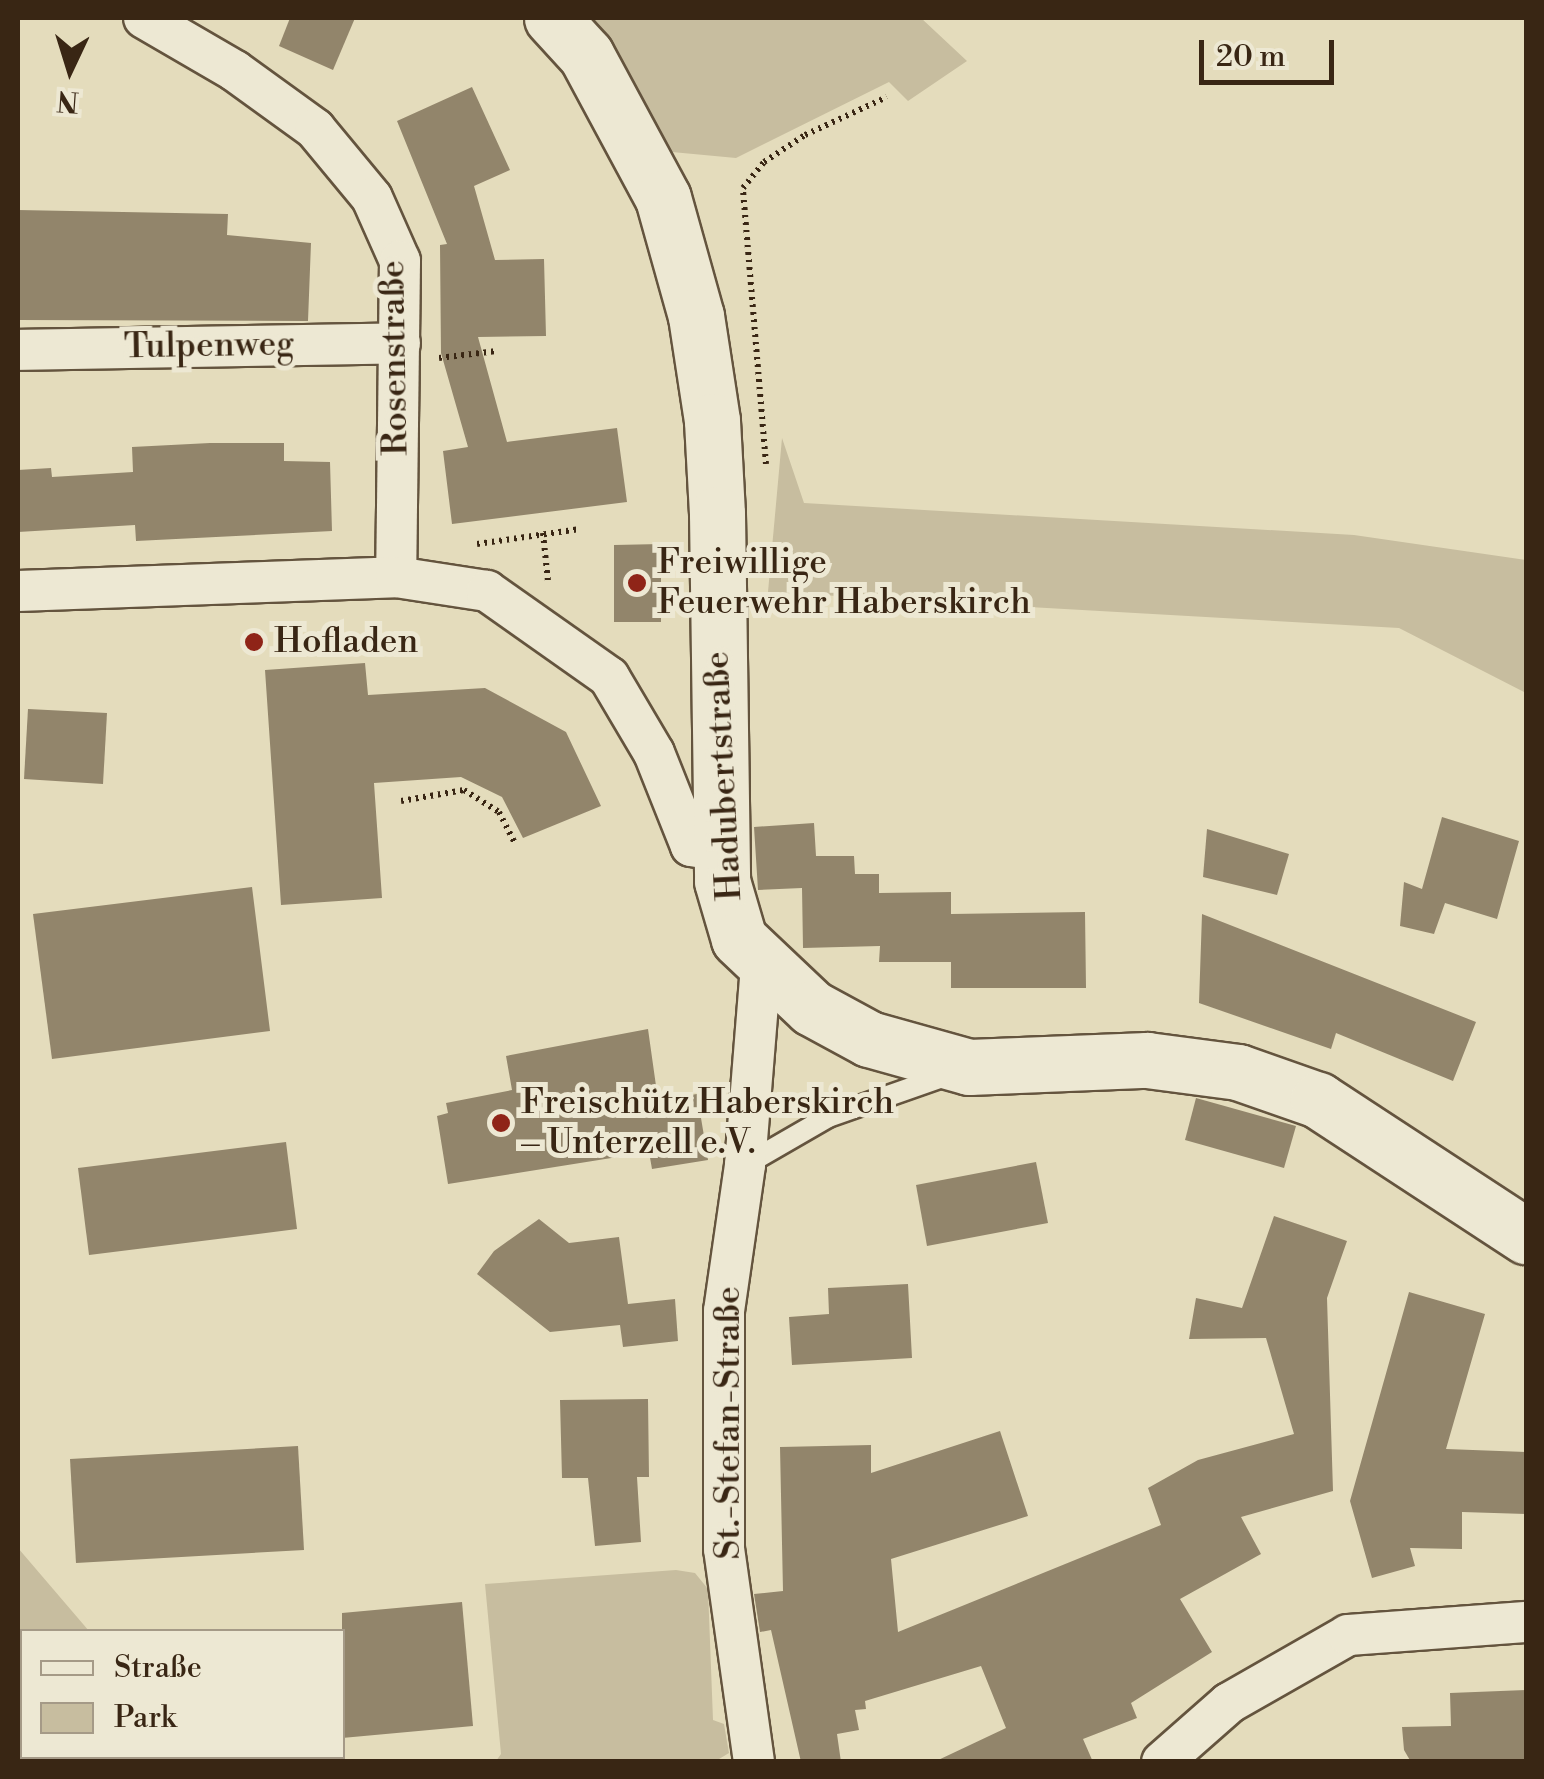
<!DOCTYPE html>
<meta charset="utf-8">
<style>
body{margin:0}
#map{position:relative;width:1544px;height:1779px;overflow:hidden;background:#e4dcbc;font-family:"Libre Bodoni",serif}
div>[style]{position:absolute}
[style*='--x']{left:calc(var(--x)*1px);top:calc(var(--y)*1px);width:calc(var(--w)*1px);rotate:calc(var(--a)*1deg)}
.green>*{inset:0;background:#c7bd9f}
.building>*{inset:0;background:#92856b}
.path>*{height:6px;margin-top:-3px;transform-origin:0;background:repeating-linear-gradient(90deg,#392614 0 2.5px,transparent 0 7.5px)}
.roads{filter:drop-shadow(2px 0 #64543e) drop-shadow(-2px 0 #64543e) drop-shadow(0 2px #64543e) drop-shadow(0 -2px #64543e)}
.lane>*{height:20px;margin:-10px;padding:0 10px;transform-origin:10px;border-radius:10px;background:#ede8d3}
.street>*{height:40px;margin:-20px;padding:0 20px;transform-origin:20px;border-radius:20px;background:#ede8d3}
.secondary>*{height:55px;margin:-27.5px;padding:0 27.5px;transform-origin:27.5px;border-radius:27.5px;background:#ede8d3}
.dots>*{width:28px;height:28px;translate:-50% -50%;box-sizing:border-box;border:5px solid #ede8d3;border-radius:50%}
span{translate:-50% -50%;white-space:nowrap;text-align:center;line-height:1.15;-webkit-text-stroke:10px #ede8d3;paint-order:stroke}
.street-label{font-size:35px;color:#392614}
.poi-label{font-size:35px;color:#392614}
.left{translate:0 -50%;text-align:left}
.frame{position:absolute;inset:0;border:20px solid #392614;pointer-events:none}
.legend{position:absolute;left:20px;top:1629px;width:325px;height:130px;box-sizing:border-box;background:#ede8d3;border:2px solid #a59a87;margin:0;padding:12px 18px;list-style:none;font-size:30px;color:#392614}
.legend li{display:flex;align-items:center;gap:20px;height:50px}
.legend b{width:50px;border:2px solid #a59a87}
.north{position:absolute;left:20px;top:20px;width:100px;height:100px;-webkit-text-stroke:8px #ede8d3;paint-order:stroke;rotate:184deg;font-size:28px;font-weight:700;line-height:40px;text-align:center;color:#392614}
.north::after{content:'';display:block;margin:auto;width:35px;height:45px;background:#392614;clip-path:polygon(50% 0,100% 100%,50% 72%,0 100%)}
.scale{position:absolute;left:1199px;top:40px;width:135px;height:45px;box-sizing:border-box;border:5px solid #392614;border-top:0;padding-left:12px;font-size:30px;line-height:35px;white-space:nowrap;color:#392614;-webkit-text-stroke:8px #ede8d3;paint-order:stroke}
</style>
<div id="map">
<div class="green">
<i style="clip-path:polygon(568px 18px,921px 18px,967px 61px,908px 101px,889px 82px,736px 158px,672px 152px)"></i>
<i style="clip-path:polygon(782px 438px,804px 503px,1354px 535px,1526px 560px,1526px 693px,1399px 628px,768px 592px)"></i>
<i style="clip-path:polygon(18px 1548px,89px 1631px,22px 1632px,22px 1756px,199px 1761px,18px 1761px)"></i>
<i style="clip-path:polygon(676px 1570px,695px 1573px,708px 1589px,713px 1720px,724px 1724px,729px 1753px,714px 1762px,496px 1761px,501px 1754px,485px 1584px)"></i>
</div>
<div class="building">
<i style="clip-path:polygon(290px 18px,355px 18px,333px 70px,279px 46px)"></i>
<i style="clip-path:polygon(472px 87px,510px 170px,474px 186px,495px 260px,544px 259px,546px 336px,478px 337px,507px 442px,617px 428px,627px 502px,452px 524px,443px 451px,468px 447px,441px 353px,440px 245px,447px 244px,397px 121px)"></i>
<i style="clip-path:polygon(18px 210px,228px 214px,227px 235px,311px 243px,308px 321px,18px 320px)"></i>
<i style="clip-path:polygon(210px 443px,284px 443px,284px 461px,330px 462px,332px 531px,136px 541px,135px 525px,18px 532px,18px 470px,51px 468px,52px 477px,133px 472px,132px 447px)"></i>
<i style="clip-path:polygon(661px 544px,661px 622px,614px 622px,614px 545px)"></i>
<i style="clip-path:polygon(365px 663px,368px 695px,485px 688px,566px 732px,601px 806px,523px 838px,502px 797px,461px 777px,374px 783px,382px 898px,281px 905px,265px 670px)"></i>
<i style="clip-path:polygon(28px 709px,107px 713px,103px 784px,24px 779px)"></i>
<i style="clip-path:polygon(1442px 817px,1519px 841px,1497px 919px,1445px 903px,1434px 934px,1400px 926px,1404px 882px,1422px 889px)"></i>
<i style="clip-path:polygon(814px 823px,816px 856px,854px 856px,855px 874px,879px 874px,879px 893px,951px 892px,951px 914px,1085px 912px,1086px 988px,951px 988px,951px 962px,879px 962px,880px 946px,803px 948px,802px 888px,758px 890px,754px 827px)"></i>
<i style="clip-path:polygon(1207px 829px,1289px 854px,1277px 895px,1203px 877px)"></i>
<i style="clip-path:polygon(252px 887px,270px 1031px,52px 1059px,33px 914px)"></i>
<i style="clip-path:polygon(1202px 914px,1476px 1022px,1453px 1081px,1336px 1033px,1331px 1049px,1199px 1003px)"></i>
<i style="clip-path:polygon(648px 1029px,658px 1100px,697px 1094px,708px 1160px,652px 1169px,649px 1152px,448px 1184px,437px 1116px,448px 1113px,446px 1103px,512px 1090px,506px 1056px)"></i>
<i style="clip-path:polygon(1196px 1098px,1296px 1126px,1284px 1168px,1185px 1140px)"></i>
<i style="clip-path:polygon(286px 1142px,297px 1229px,89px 1255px,78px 1168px)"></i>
<i style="clip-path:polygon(1036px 1162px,1048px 1223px,927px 1246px,916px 1185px)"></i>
<i style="clip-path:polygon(1274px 1216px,1347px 1241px,1327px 1298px,1333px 1491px,1241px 1517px,1261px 1554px,1180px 1599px,1212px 1652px,1131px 1703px,1137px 1718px,1083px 1739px,1093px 1762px,934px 1762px,1006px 1728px,981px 1666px,865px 1701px,866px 1709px,855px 1710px,859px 1730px,837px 1734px,841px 1762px,801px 1762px,771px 1630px,760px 1632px,754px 1594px,783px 1591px,780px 1447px,871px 1445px,871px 1473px,1000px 1431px,1028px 1516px,891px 1559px,898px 1632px,1161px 1525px,1148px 1488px,1198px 1460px,1294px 1434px,1266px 1338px,1189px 1339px,1196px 1298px,1242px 1308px)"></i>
<i style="clip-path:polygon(539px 1219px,569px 1243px,619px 1237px,628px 1304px,675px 1299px,678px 1341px,623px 1347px,620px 1325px,550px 1332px,477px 1274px,494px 1251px)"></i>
<i style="clip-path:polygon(908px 1284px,912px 1358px,792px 1365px,789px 1317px,829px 1314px,828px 1288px)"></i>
<i style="clip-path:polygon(1409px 1292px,1485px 1314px,1446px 1449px,1526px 1452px,1526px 1514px,1462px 1512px,1462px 1549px,1410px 1548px,1415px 1566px,1372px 1578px,1350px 1501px)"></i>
<i style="clip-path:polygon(648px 1399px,649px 1477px,637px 1477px,641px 1542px,595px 1546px,588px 1478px,562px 1478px,560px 1400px)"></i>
<i style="clip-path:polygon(298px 1446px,304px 1550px,76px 1563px,70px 1459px)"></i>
<i style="clip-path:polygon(462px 1602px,473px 1726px,342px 1738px,342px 1613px)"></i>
<i style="clip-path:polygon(1526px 1690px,1526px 1760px,1411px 1762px,1404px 1750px,1402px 1727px,1451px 1726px,1450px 1693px)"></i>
</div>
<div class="path">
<i style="--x:439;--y:358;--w:58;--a:-6.9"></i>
<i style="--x:766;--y:464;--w:277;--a:-94.8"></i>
<i style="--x:743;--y:188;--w:33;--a:-51"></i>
<i style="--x:764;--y:162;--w:49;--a:-33.4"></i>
<i style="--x:805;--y:135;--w:90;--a:-24.9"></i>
<i style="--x:543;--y:533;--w:48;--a:84.1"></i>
<i style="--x:477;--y:544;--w:104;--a:-8.3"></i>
<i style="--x:401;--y:801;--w:64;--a:-9.9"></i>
<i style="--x:464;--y:790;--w:41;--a:32.2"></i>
<i style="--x:499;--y:812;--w:37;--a:63"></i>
</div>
<div class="roads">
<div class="lane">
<i style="--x:745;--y:1165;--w:96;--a:-30"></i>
<i style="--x:828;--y:1117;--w:127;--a:-19.3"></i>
</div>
<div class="street">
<i style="--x:144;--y:18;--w:105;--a:30.2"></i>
<i style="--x:235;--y:71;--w:99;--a:35.9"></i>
<i style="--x:315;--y:129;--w:89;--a:50.4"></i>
<i style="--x:372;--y:198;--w:69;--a:66"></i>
<i style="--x:400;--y:261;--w:316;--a:90.7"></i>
<i style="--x:18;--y:350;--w:382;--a:-1"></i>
<i style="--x:18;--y:591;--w:378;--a:-2.1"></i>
<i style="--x:396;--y:577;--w:92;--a:8.7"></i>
<i style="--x:487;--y:591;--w:149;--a:35.2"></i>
<i style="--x:609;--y:677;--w:88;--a:59.4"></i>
<i style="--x:654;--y:753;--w:100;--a:68.3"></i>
<i style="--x:691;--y:846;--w:30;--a:9"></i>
<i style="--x:754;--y:1762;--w:215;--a:-98"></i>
<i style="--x:724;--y:1549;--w:238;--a:-90"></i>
<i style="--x:724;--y:1311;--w:148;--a:-81.8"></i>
<i style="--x:745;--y:1165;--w:201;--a:-85.4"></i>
<i style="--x:1162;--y:1762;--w:89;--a:-41.4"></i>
<i style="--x:1229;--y:1703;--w:137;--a:-29.7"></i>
<i style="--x:1348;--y:1635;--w:178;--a:-4.2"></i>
</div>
<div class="secondary">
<i style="--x:552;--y:18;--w:50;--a:47.4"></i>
<i style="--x:586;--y:55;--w:162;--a:61.7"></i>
<i style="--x:663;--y:198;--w:123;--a:74.4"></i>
<i style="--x:696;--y:316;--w:106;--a:81.3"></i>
<i style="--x:712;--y:421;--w:93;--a:86.9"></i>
<i style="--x:717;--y:514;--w:367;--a:89.2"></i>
<i style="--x:722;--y:881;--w:60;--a:73.7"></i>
<i style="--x:739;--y:939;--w:100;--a:43.4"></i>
<i style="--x:812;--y:1008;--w:65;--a:28.5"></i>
<i style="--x:869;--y:1039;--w:104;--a:15.6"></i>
<i style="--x:969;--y:1067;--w:178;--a:-2.3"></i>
<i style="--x:1147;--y:1060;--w:92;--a:7.5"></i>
<i style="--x:1238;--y:1072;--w:85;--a:19.3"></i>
<i style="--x:1318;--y:1100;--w:249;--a:33.2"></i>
</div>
</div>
<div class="dots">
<i style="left:637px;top:583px;background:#8f2418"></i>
<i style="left:254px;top:642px;background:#8f2418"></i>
<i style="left:501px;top:1123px;background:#8f2418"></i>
</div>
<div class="street-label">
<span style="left:209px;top:346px;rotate:-1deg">Tulpenweg</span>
<span style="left:395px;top:358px;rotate:-91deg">Rosenstraße</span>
<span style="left:724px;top:776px;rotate:-93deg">Hadubertstraße</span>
<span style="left:729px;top:1423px;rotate:-90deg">St.-Stefan-Straße</span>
</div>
<div class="poi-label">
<span class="left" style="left:657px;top:583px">Freiwillige<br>Feuerwehr Haberskirch</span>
<span class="left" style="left:274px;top:642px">Hofladen</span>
<span class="left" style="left:521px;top:1123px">Freischütz Haberskirch<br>– Unterzell e.V.</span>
</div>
<div class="frame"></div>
<ul class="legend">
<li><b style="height:12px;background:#ede8d3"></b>Straße</li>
<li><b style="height:28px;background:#c7bd9f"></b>Park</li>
</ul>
<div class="north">N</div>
<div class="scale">20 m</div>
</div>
